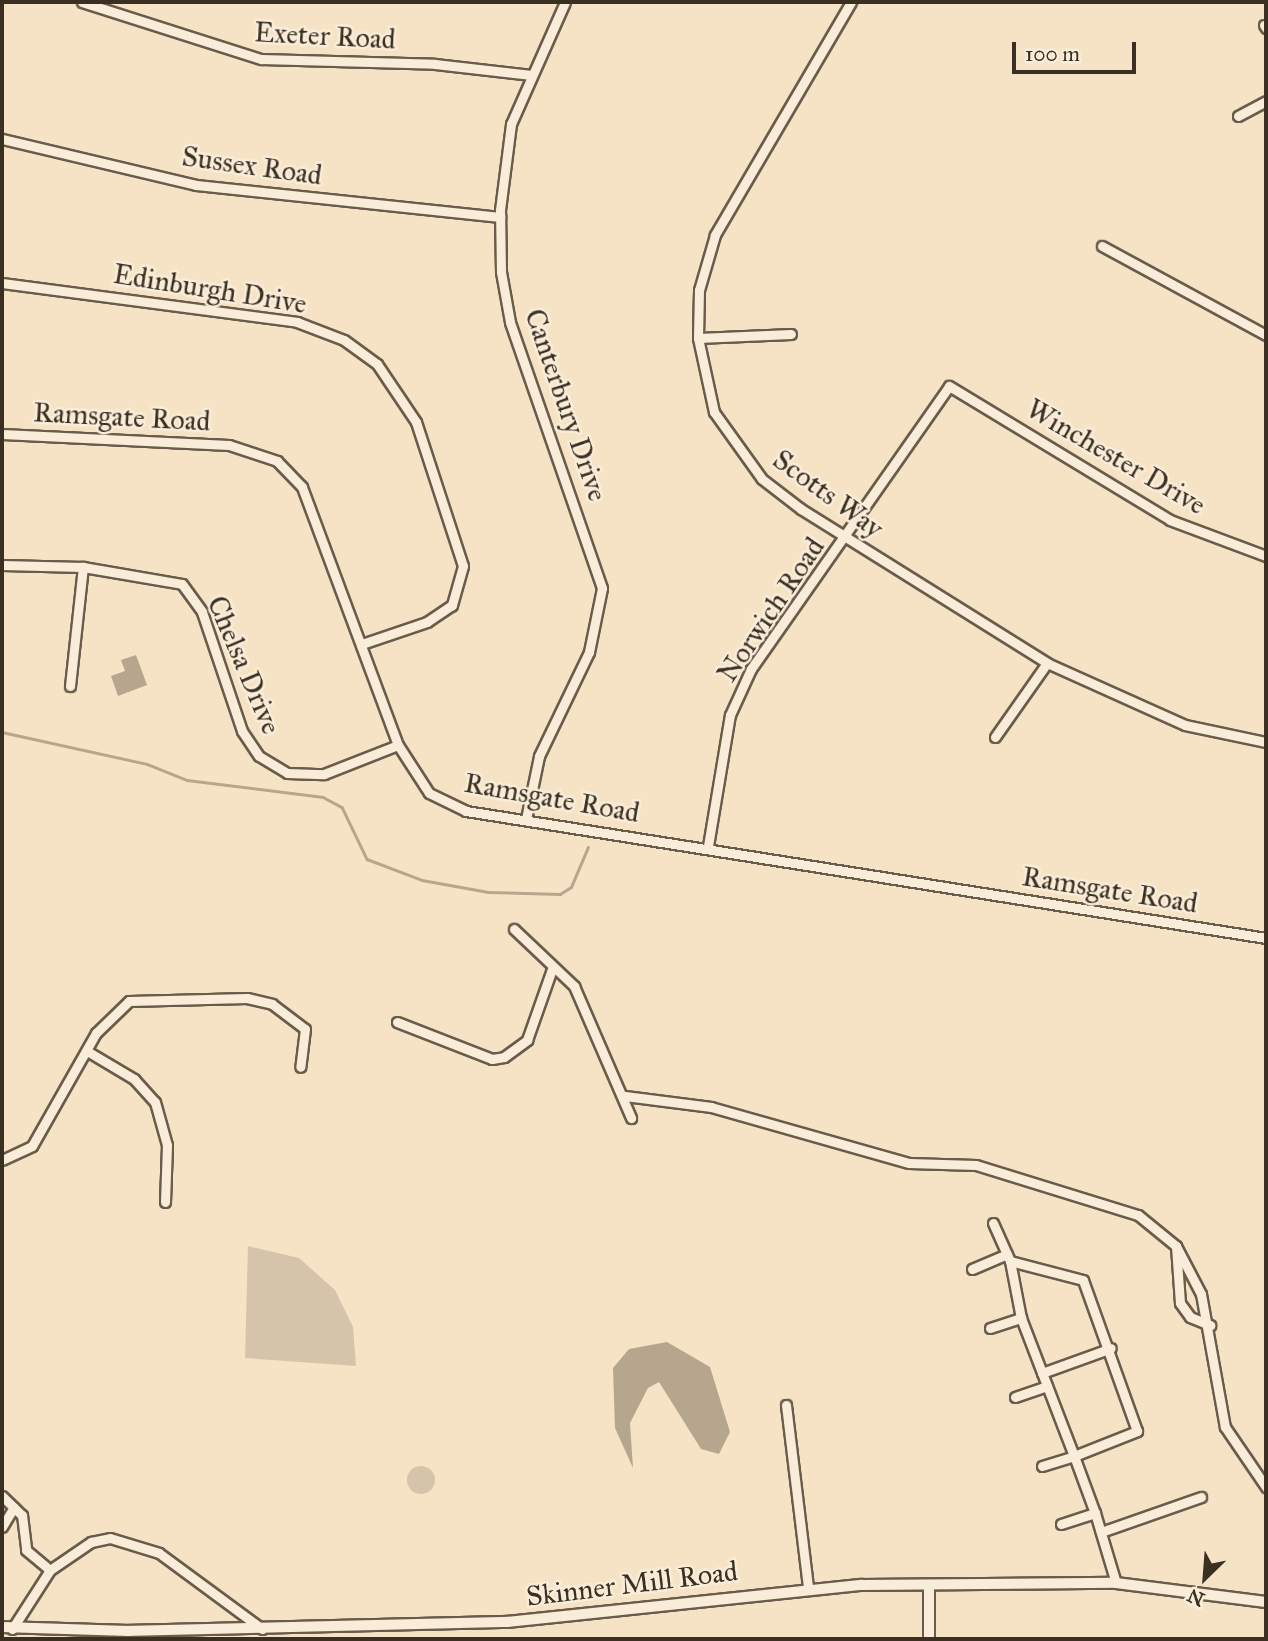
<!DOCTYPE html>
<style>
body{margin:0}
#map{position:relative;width:1268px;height:1641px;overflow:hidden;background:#f6e3c6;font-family:"IM FELL Great Primer",serif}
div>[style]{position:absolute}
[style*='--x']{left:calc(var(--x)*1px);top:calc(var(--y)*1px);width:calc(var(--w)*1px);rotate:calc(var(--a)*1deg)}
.green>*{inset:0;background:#d6c4aa}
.round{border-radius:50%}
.water>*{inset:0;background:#b6a68e}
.stream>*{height:2.5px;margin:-1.25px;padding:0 1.25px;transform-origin:1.25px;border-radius:1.25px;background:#b6a68e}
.roads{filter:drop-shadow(2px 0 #695c4a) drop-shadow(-2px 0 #695c4a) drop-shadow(0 2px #695c4a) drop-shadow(0 -2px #695c4a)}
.minor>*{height:9px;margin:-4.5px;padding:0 4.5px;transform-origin:4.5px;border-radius:4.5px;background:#f9edda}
.tertiary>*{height:10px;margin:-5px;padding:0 5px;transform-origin:5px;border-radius:5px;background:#f9edda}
span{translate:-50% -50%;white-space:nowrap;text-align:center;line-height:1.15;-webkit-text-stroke:5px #f9edda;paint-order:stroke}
.street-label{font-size:28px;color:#3a2f21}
.frame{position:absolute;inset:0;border:4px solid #3a2f21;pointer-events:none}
.north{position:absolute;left:1170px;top:1543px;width:70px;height:70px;-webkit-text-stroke:5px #f9edda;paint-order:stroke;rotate:205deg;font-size:19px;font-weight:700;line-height:28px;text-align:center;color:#3a2f21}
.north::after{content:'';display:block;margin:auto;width:24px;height:32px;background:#3a2f21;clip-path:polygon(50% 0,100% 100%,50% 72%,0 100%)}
.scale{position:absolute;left:1012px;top:42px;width:124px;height:32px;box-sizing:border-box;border:4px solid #3a2f21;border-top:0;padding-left:9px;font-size:21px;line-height:24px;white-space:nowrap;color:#3a2f21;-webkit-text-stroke:5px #f9edda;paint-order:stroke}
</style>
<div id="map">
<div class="green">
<i style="clip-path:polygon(248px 1246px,299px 1258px,335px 1290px,353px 1327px,356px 1366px,245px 1358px)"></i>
<i class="round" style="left:407px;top:1466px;width:28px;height:28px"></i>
</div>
<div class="water">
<i style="clip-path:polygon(136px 655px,147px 685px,118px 696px,111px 676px,125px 671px,121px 660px)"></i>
<i style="clip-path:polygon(667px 1342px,710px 1367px,730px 1432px,719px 1454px,701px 1449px,659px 1382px,648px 1388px,630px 1423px,633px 1468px,615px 1428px,613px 1368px,629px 1349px)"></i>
</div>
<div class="stream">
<i style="--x:2;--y:732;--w:148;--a:12.4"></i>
<i style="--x:147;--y:764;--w:43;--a:21.8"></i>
<i style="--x:187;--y:780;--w:137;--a:7.1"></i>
<i style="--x:323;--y:797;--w:21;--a:28"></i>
<i style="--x:342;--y:807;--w:58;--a:64.3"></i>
<i style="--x:367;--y:859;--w:59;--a:20.9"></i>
<i style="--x:422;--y:880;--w:67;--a:10.3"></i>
<i style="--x:488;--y:892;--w:72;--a:1.6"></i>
<i style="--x:560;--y:894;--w:13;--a:-32"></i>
<i style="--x:571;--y:887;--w:43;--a:-67"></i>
</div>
<div class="roads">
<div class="minor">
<i style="--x:82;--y:2;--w:188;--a:17.7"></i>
<i style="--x:261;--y:59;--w:174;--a:1.6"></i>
<i style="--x:435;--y:64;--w:97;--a:6.5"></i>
<i style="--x:851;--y:2;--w:270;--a:120.3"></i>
<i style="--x:715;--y:235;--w:57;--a:106.2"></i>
<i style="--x:699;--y:290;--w:48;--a:91.2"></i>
<i style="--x:698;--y:338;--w:76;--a:77.8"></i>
<i style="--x:714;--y:412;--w:82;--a:54.4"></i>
<i style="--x:762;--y:479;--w:49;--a:37.6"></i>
<i style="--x:801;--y:509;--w:290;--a:32"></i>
<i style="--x:1047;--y:663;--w:151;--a:24.2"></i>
<i style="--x:1185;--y:725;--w:83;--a:11.9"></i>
<i style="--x:1264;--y:25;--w:4;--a:56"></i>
<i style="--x:1238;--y:116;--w:32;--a:-28"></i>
<i style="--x:2;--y:139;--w:199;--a:13.3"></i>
<i style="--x:196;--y:185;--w:306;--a:6"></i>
<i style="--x:1102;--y:246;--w:187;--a:28.5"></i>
<i style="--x:2;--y:283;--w:298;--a:7.5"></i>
<i style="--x:297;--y:322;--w:50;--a:21"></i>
<i style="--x:344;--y:340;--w:41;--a:36"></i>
<i style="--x:377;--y:364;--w:70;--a:56.1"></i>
<i style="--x:416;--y:422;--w:151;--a:71.9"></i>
<i style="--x:463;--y:566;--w:41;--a:105.8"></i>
<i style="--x:452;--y:605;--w:30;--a:146"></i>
<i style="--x:427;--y:622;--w:69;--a:161.3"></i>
<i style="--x:698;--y:338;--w:93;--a:-2.5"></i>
<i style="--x:2;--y:434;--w:227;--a:2.8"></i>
<i style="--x:229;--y:445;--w:51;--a:18.4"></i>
<i style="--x:277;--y:461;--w:36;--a:46"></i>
<i style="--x:302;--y:487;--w:275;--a:69.6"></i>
<i style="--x:398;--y:745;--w:57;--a:57.1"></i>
<i style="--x:429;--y:793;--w:41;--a:25.9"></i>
<i style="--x:466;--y:811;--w:810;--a:9.02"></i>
<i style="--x:2;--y:565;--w:81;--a:1.4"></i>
<i style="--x:83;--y:567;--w:100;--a:9.7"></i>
<i style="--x:182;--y:584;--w:34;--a:54"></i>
<i style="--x:202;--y:612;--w:126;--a:71.4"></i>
<i style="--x:242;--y:731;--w:30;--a:56"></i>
<i style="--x:259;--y:756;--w:33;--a:31"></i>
<i style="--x:287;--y:773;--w:37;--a:2"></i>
<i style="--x:324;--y:774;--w:79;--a:-21.4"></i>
<i style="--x:70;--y:686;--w:120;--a:-83.8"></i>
<i style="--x:995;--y:737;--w:90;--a:-54.9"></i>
<i style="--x:526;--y:819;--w:64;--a:-78.3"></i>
<i style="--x:539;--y:756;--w:115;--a:-64.3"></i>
<i style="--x:589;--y:652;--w:65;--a:-78.5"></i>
<i style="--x:602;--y:588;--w:281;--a:-109.1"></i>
<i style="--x:510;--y:322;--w:51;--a:-100.2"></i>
<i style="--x:501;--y:272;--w:62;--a:-90.9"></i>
<i style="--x:500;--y:210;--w:87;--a:-82.7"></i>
<i style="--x:511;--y:124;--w:133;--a:-66.1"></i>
<i style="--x:708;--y:846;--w:133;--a:-80.5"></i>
<i style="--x:730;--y:715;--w:51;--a:-65.5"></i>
<i style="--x:751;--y:669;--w:345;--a:-55"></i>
<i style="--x:949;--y:386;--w:258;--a:31.2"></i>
<i style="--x:1170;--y:520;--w:103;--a:20.6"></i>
<i style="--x:514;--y:929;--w:83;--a:43.5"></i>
<i style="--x:574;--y:986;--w:144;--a:66.6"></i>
<i style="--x:397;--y:1022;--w:102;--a:21.3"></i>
<i style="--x:492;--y:1059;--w:12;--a:-9"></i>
<i style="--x:504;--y:1057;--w:29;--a:-36"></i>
<i style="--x:527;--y:1040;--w:75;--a:-70.6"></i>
<i style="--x:87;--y:1051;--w:55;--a:30.8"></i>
<i style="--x:134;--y:1079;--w:31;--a:48"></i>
<i style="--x:155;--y:1102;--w:45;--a:74.4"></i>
<i style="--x:167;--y:1145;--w:57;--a:92"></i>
<i style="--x:625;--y:1096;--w:87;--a:7.3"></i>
<i style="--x:711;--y:1107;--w:206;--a:15.8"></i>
<i style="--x:909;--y:1163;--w:67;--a:1.7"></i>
<i style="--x:976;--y:1165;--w:170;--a:17.2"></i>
<i style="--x:1138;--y:1215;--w:49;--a:39.2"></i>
<i style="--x:1176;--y:1246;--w:54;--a:62.5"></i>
<i style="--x:1201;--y:1294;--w:135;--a:79.8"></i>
<i style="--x:1225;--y:1427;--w:73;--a:55.7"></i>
<i style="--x:2;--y:1160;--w:33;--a:-25"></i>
<i style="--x:32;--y:1146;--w:130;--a:-60.5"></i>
<i style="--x:96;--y:1033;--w:46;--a:-44.1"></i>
<i style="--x:129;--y:1001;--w:118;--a:-1.5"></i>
<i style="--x:247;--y:998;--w:26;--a:13"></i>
<i style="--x:272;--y:1004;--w:41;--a:37.1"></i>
<i style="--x:305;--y:1029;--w:38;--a:97"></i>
<i style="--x:993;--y:1223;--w:42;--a:65.9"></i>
<i style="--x:1176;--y:1246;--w:57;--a:86"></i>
<i style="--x:1180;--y:1303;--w:17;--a:54"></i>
<i style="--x:1190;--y:1317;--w:22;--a:22"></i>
<i style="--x:972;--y:1269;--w:38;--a:-23"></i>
<i style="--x:990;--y:1328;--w:33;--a:-18"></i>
<i style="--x:1042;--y:1373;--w:73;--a:-19.9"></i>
<i style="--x:1015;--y:1397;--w:34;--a:-19"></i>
<i style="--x:786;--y:1405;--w:184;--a:83.1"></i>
<i style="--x:1042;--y:1466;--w:34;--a:-17"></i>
<i style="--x:1074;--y:1456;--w:68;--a:-21.6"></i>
<i style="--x:1137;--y:1431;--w:160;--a:-109.7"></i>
<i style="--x:1083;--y:1280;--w:75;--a:-165.4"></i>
<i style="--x:1010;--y:1261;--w:58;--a:79.1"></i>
<i style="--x:1021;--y:1318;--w:148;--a:69"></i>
<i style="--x:1074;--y:1456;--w:61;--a:69.8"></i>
<i style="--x:1095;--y:1513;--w:73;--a:73.3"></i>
<i style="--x:2;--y:1496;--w:28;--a:44"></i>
<i style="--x:22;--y:1515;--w:35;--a:83"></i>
<i style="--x:26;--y:1550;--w:31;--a:40"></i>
<i style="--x:1061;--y:1524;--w:36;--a:-18"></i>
<i style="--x:2;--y:1527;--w:23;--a:-59"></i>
<i style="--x:1101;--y:1532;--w:106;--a:-19.3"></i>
<i style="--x:12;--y:1629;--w:70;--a:-57.2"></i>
<i style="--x:50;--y:1570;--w:50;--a:-34.3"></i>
<i style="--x:91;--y:1542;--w:19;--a:-12"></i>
<i style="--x:110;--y:1538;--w:51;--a:17"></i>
<i style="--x:159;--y:1553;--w:128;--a:36.4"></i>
</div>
<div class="tertiary">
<i style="--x:929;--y:1585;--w:54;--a:90"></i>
<i style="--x:2;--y:1627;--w:127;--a:1.8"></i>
<i style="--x:129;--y:1631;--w:378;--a:-1.4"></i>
<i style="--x:507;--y:1622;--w:357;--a:-6"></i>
<i style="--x:862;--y:1585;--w:254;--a:-0.5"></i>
<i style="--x:1116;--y:1583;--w:151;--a:7.2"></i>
</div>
</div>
<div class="street-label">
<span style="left:325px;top:36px;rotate:3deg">Exeter Road</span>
<span style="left:252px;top:166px;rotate:8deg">Sussex Road</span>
<span style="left:210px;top:289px;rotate:9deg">Edinburgh Drive</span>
<span style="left:566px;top:405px;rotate:71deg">Canterbury Drive</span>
<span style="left:122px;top:417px;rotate:3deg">Ramsgate Road</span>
<span style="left:1116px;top:457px;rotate:30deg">Winchester Drive</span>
<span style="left:828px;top:494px;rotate:36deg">Scotts Way</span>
<span style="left:771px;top:610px;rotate:-56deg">Norwich Road</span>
<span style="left:244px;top:665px;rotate:67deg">Chelsa Drive</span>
<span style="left:552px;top:798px;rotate:10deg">Ramsgate Road</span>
<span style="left:1110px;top:890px;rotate:9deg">Ramsgate Road</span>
<span style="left:632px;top:1584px;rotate:-7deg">Skinner Mill Road</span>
</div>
<div class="frame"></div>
<div class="north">N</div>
<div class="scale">100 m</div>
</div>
